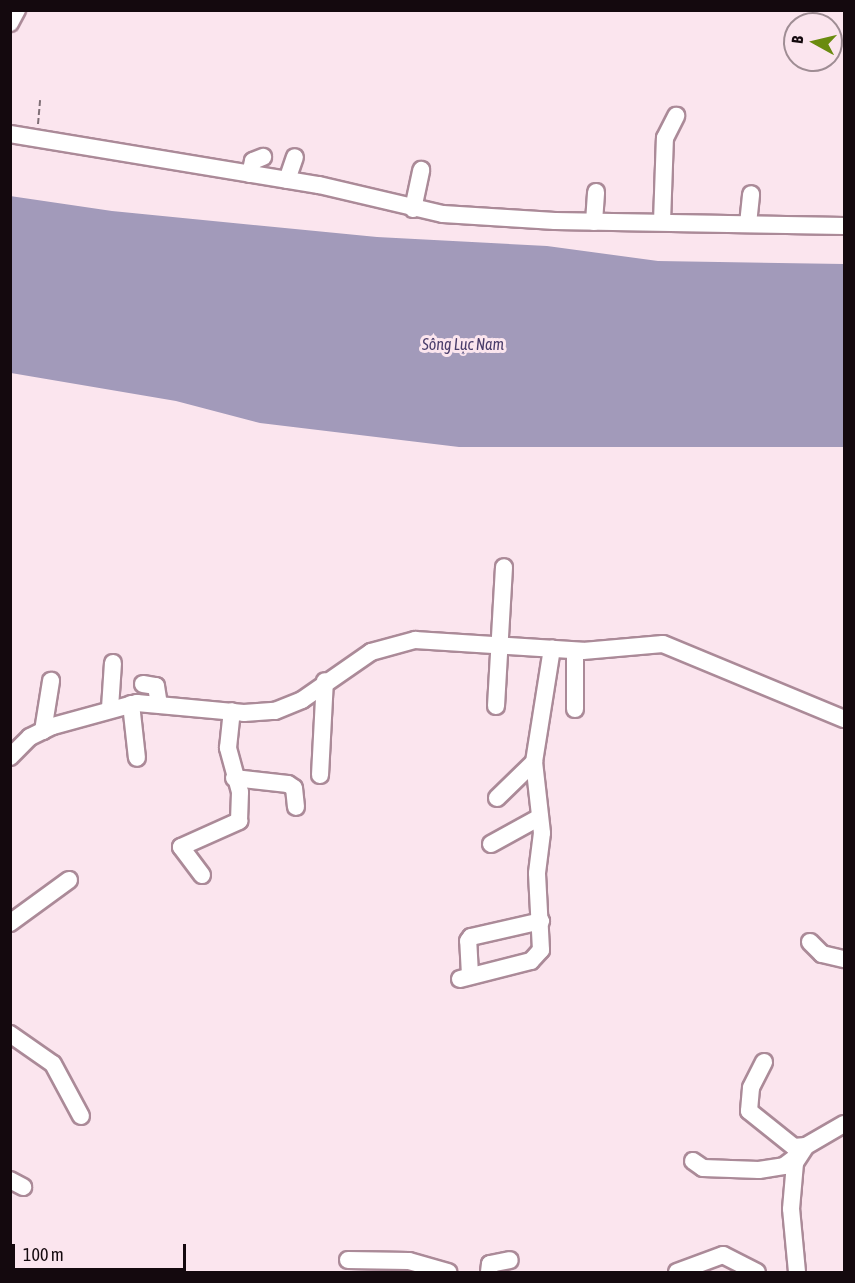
<!DOCTYPE html>
<meta charset="utf-8">
<style>
body{margin:0}
#map{position:relative;width:855px;height:1283px;overflow:hidden;background:#fbe5ee;font-family:"Asap Condensed",sans-serif}
div>[style]{position:absolute}
[style*='--x']{left:calc(var(--x)*1px);top:calc(var(--y)*1px);width:calc(var(--w)*1px);rotate:calc(var(--a)*1deg)}
.water>*{inset:0;background:#a29aba}
.path>*{height:2px;margin-top:-1px;transform-origin:0;background:repeating-linear-gradient(90deg,#7f6f76 0 6px,transparent 0 9px)}
.roads{filter:drop-shadow(2px 0 #ab8a98) drop-shadow(-2px 0 #ab8a98) drop-shadow(0 2px #ab8a98) drop-shadow(0 -2px #ab8a98)}
.minor>*{height:16px;margin:-8px;padding:0 8px;transform-origin:8px;border-radius:8px;background:#fff}
span{translate:-50% -50%;white-space:nowrap;text-align:center;line-height:1.15;-webkit-text-stroke:6px #fbe5ee;paint-order:stroke}
.water-label{font-size:16px;color:#4a3d6b;font-style:italic}
.frame{position:absolute;inset:0;border:12px solid #14090e;pointer-events:none}
.north{position:absolute;left:783px;top:12px;width:60px;height:60px;box-sizing:border-box;background:#fbe5ee;border:2px solid #9f8d94;border-radius:50%;rotate:278deg;font-size:16px;font-weight:700;line-height:24px;text-align:center;color:#14090e}
.north::after{content:'';display:block;margin:auto;width:21px;height:27px;background:#6a8b0f;clip-path:polygon(50% 0,100% 100%,50% 72%,0 100%)}
.scale{position:absolute;left:12px;top:1244px;width:174px;height:27px;box-sizing:border-box;border:3px solid #14090e;border-top:0;padding-left:8px;font-size:18px;line-height:21px;white-space:nowrap;color:#14090e;-webkit-text-stroke:4px #fbe5ee;paint-order:stroke}
</style>
<div id="map">
<div class="water">
<i style="clip-path:polygon(10px 196px,112px 211px,377px 237px,547px 246px,658px 261px,844px 264px,844px 447px,459px 447px,260px 423px,176px 401px,11px 373px)"></i>
</div>
<div class="path">
<i style="--x:38;--y:124;--w:24;--a:-85"></i>
</div>
<div class="roads">
<div class="minor">
<i style="--x:10;--y:23;--w:15;--a:-62"></i>
<i style="--x:10;--y:134;--w:313;--a:9.4"></i>
<i style="--x:319;--y:185;--w:127;--a:13.2"></i>
<i style="--x:443;--y:214;--w:112;--a:3.6"></i>
<i style="--x:555;--y:221;--w:289;--a:1"></i>
<i style="--x:250;--y:174;--w:13;--a:-77"></i>
<i style="--x:253;--y:161;--w:11;--a:-22"></i>
<i style="--x:287;--y:180;--w:24;--a:-71"></i>
<i style="--x:413;--y:209;--w:40;--a:-78"></i>
<i style="--x:594;--y:222;--w:30;--a:-86"></i>
<i style="--x:662;--y:222;--w:84;--a:-88"></i>
<i style="--x:665;--y:138;--w:25;--a:-63"></i>
<i style="--x:748;--y:224;--w:30;--a:-84"></i>
<i style="--x:143;--y:684;--w:13;--a:9"></i>
<i style="--x:156;--y:686;--w:18;--a:81"></i>
<i style="--x:131;--y:704;--w:54;--a:83.7"></i>
<i style="--x:496;--y:706;--w:139;--a:-86.7"></i>
<i style="--x:110;--y:708;--w:45;--a:-86.2"></i>
<i style="--x:575;--y:709;--w:58;--a:-90"></i>
<i style="--x:43;--y:731;--w:51;--a:-80.9"></i>
<i style="--x:10;--y:757;--w:28;--a:-45"></i>
<i style="--x:30;--y:737;--w:25;--a:-26"></i>
<i style="--x:53;--y:726;--w:87;--a:-15.3"></i>
<i style="--x:137;--y:703;--w:107;--a:5.3"></i>
<i style="--x:244;--y:713;--w:31;--a:-4"></i>
<i style="--x:275;--y:711;--w:29;--a:-22"></i>
<i style="--x:302;--y:700;--w:84;--a:-34.8"></i>
<i style="--x:371;--y:652;--w:46;--a:-15.3"></i>
<i style="--x:415;--y:640;--w:168;--a:3.7"></i>
<i style="--x:583;--y:651;--w:80;--a:-5"></i>
<i style="--x:663;--y:644;--w:196;--a:22.5"></i>
<i style="--x:320;--y:775;--w:94;--a:-87"></i>
<i style="--x:234;--y:778;--w:54;--a:6.3"></i>
<i style="--x:288;--y:784;--w:7;--a:34"></i>
<i style="--x:294;--y:788;--w:19;--a:84"></i>
<i style="--x:497;--y:798;--w:52;--a:-44.2"></i>
<i style="--x:491;--y:844;--w:56;--a:-28.9"></i>
<i style="--x:202;--y:875;--w:35;--a:-127"></i>
<i style="--x:181;--y:847;--w:64;--a:-24.1"></i>
<i style="--x:239;--y:821;--w:29;--a:-88"></i>
<i style="--x:240;--y:792;--w:46;--a:-105.3"></i>
<i style="--x:228;--y:748;--w:37;--a:-84"></i>
<i style="--x:10;--y:923;--w:73;--a:-36.1"></i>
<i style="--x:810;--y:942;--w:17;--a:45"></i>
<i style="--x:822;--y:954;--w:23;--a:13"></i>
<i style="--x:470;--y:975;--w:34;--a:-93"></i>
<i style="--x:468;--y:941;--w:5;--a:-53"></i>
<i style="--x:471;--y:937;--w:72;--a:-12.9"></i>
<i style="--x:460;--y:979;--w:73;--a:-14.2"></i>
<i style="--x:531;--y:961;--w:15;--a:-48"></i>
<i style="--x:541;--y:950;--w:77;--a:-93"></i>
<i style="--x:537;--y:873;--w:40;--a:-82.9"></i>
<i style="--x:542;--y:833;--w:71;--a:-96.4"></i>
<i style="--x:534;--y:762;--w:115;--a:-81"></i>
<i style="--x:10;--y:1034;--w:52;--a:34.9"></i>
<i style="--x:53;--y:1064;--w:59;--a:61.7"></i>
<i style="--x:764;--y:1062;--w:29;--a:117"></i>
<i style="--x:751;--y:1088;--w:23;--a:95"></i>
<i style="--x:749;--y:1111;--w:58;--a:38.7"></i>
<i style="--x:794;--y:1147;--w:12;--a:-5"></i>
<i style="--x:693;--y:1161;--w:12;--a:35"></i>
<i style="--x:703;--y:1168;--w:56;--a:2"></i>
<i style="--x:759;--y:1170;--w:25;--a:-9"></i>
<i style="--x:784;--y:1166;--w:20;--a:-37"></i>
<i style="--x:10;--y:1180;--w:15;--a:28"></i>
<i style="--x:348;--y:1260;--w:61;--a:0.9"></i>
<i style="--x:409;--y:1261;--w:41;--a:15.8"></i>
<i style="--x:489;--y:1272;--w:8;--a:-83"></i>
<i style="--x:490;--y:1264;--w:20;--a:-11"></i>
<i style="--x:677;--y:1272;--w:49;--a:-20.3"></i>
<i style="--x:723;--y:1255;--w:38;--a:27"></i>
<i style="--x:797;--y:1272;--w:63;--a:-95.4"></i>
<i style="--x:791;--y:1209;--w:46;--a:-85"></i>
<i style="--x:795;--y:1163;--w:20;--a:-57"></i>
<i style="--x:806;--y:1146;--w:44;--a:-30.1"></i>
</div>
</div>
<div class="water-label">
<span style="left:463px;top:344px">Sông Lục Nam</span>
</div>
<div class="frame"></div>
<div class="north">B</div>
<div class="scale">100 m</div>
</div>
